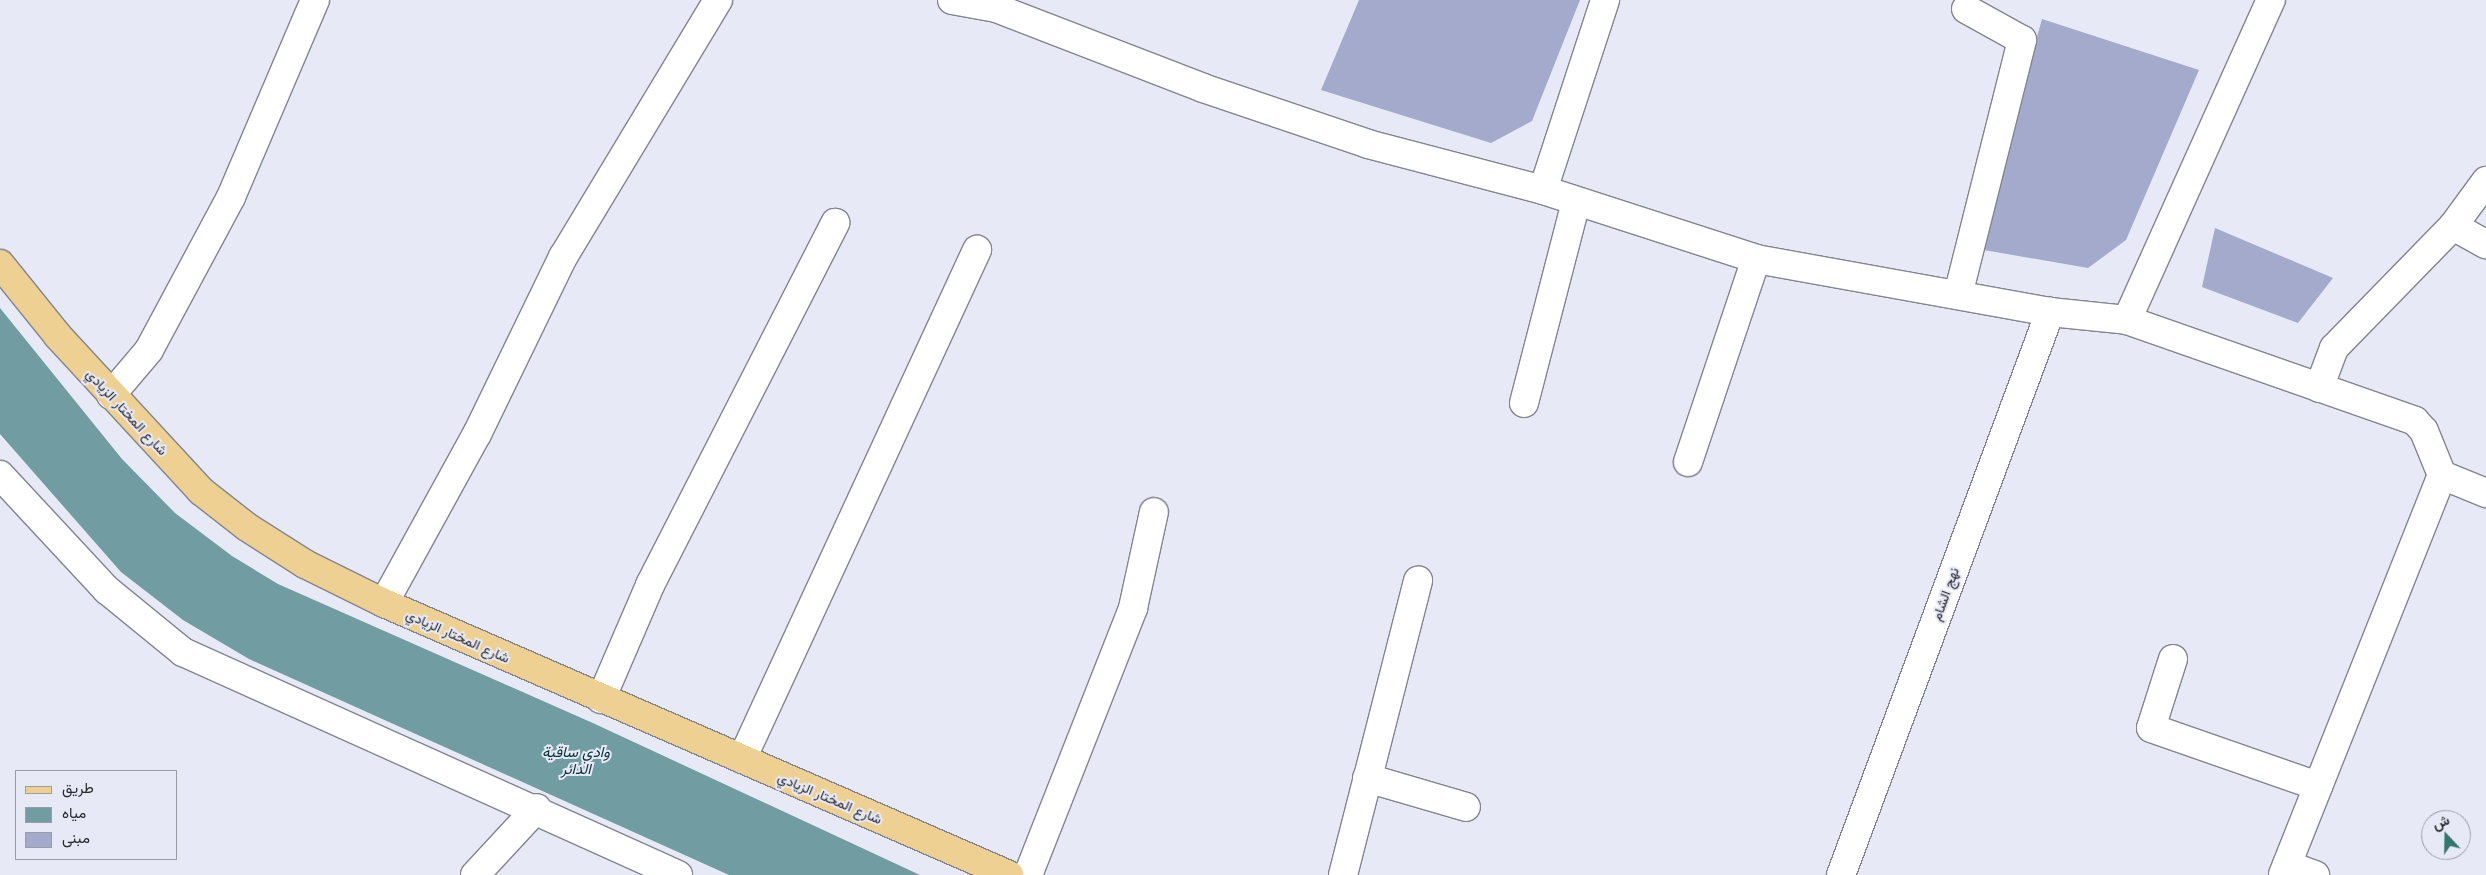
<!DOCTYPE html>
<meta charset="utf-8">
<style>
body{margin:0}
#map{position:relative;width:2486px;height:875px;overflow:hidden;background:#e7eaf6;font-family:Arial,Vazirmatn,sans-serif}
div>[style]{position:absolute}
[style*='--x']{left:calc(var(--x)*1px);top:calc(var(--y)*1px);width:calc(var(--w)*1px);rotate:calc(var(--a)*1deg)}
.water>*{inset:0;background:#719ca2}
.building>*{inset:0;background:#a3aacb}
.roads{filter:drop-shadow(1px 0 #82858f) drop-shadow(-1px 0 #82858f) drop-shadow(0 1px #82858f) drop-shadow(0 -1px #82858f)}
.minor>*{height:28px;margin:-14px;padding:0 14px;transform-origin:14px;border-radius:14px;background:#fff}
.major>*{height:28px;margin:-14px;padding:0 14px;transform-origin:14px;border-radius:14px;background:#eed092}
span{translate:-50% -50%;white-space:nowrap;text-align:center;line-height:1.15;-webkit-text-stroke:4px #e7eaf6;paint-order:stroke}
.street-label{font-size:14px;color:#28292e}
.water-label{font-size:15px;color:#033136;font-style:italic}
.legend{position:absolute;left:15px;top:770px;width:162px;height:90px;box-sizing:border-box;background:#e7eaf6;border:1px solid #9b9da6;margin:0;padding:6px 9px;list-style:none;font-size:15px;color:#28292e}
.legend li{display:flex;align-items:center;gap:10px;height:25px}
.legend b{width:25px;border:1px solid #9b9da6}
.north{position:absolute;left:2421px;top:810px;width:50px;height:50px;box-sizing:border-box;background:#e7eaf6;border:1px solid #9b9da6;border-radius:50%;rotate:339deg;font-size:14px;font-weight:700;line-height:20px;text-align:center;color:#28292e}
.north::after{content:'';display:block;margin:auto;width:18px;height:22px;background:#33786f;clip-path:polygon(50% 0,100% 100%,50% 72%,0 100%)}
</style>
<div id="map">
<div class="water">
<i style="clip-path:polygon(0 308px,122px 459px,175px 513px,232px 556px,278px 584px,595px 724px,920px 875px,729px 875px,249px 659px,183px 620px,121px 572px,0 434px)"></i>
</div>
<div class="building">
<i style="clip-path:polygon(1359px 0,1580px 0,1532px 121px,1491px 143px,1321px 90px)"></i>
<i style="clip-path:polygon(2042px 19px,2199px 70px,2126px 240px,2088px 268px,1978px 249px)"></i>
<i style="clip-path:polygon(2215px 228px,2333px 278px,2298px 323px,2202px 287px)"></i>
</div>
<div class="roads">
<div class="minor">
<i style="--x:952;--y:0;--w:45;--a:10.3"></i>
<i style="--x:996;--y:8;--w:222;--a:21.1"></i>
<i style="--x:1203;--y:88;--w:174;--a:18.7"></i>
<i style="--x:1368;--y:144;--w:181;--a:14.7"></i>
<i style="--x:1543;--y:190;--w:224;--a:17.9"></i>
<i style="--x:1756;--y:259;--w:299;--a:10.2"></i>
<i style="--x:2050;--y:312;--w:77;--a:5.9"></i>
<i style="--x:2127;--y:320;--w:305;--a:19.3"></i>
<i style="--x:2415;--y:421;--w:13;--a:48"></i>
<i style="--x:2424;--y:431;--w:48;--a:67.8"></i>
<i style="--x:2442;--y:475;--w:430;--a:111.7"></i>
<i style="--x:1543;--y:190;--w:200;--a:-71.9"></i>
<i style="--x:2453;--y:226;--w:38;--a:29"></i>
<i style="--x:1958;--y:295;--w:263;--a:-75.9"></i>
<i style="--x:2022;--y:40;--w:64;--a:-151"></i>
<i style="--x:2127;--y:320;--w:351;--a:-65.8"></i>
<i style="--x:2319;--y:388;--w:43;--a:-69.4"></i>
<i style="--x:2334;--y:348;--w:170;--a:-45.7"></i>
<i style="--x:2453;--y:226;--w:56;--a:-53.7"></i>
<i style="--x:111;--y:395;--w:59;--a:-49.8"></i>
<i style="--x:149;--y:350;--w:174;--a:-61.8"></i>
<i style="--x:231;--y:197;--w:214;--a:-66.9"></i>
<i style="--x:1524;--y:403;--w:208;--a:-75.5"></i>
<i style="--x:1688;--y:462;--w:214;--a:-71.5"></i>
<i style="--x:0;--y:475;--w:157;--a:47.1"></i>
<i style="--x:107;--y:590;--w:98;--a:39.2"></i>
<i style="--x:183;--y:652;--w:543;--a:24.25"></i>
<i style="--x:2442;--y:475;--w:48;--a:22.2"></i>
<i style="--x:384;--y:603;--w:193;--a:-61.2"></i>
<i style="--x:477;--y:434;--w:197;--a:-64.1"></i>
<i style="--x:563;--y:257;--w:300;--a:-58.9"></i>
<i style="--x:2173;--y:659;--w:72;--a:107.7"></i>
<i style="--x:2151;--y:728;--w:177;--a:19.2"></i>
<i style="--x:601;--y:699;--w:124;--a:-66.7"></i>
<i style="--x:650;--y:585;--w:407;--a:-62.9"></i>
<i style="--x:742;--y:759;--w:561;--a:-65.22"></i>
<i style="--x:1367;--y:778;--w:103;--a:16.3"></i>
<i style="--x:2287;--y:865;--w:30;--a:20"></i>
<i style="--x:475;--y:875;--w:91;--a:-47.2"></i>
<i style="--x:1028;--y:875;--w:287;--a:-68.5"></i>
<i style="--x:1133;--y:608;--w:98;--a:-77.7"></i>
<i style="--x:1343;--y:875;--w:304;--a:-75.7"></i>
<i style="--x:1841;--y:875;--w:601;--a:-69.63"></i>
</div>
<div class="major">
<i style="--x:0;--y:264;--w:92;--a:51.1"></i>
<i style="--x:58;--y:336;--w:211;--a:47.3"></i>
<i style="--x:201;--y:491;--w:58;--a:38"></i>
<i style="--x:247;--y:527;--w:69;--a:32.5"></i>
<i style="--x:305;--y:564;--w:88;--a:26.3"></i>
<i style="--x:384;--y:603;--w:682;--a:23.52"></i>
</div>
</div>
<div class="street-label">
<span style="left:127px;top:412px;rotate:47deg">شارع المختار الزيادي</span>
<span style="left:1945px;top:594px;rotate:-70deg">نهج الشام</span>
<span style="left:458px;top:636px;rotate:24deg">شارع المختار الزيادي</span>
<span style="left:830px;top:798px;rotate:23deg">شارع المختار الزيادي</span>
</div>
<div class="water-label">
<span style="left:576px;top:760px">وادي ساقية<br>الدائر</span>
</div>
<ul class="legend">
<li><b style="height:6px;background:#eed092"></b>طريق</li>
<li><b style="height:14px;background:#719ca2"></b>مياه</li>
<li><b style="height:14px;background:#a3aacb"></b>مبنى</li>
</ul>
<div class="north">ش</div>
</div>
